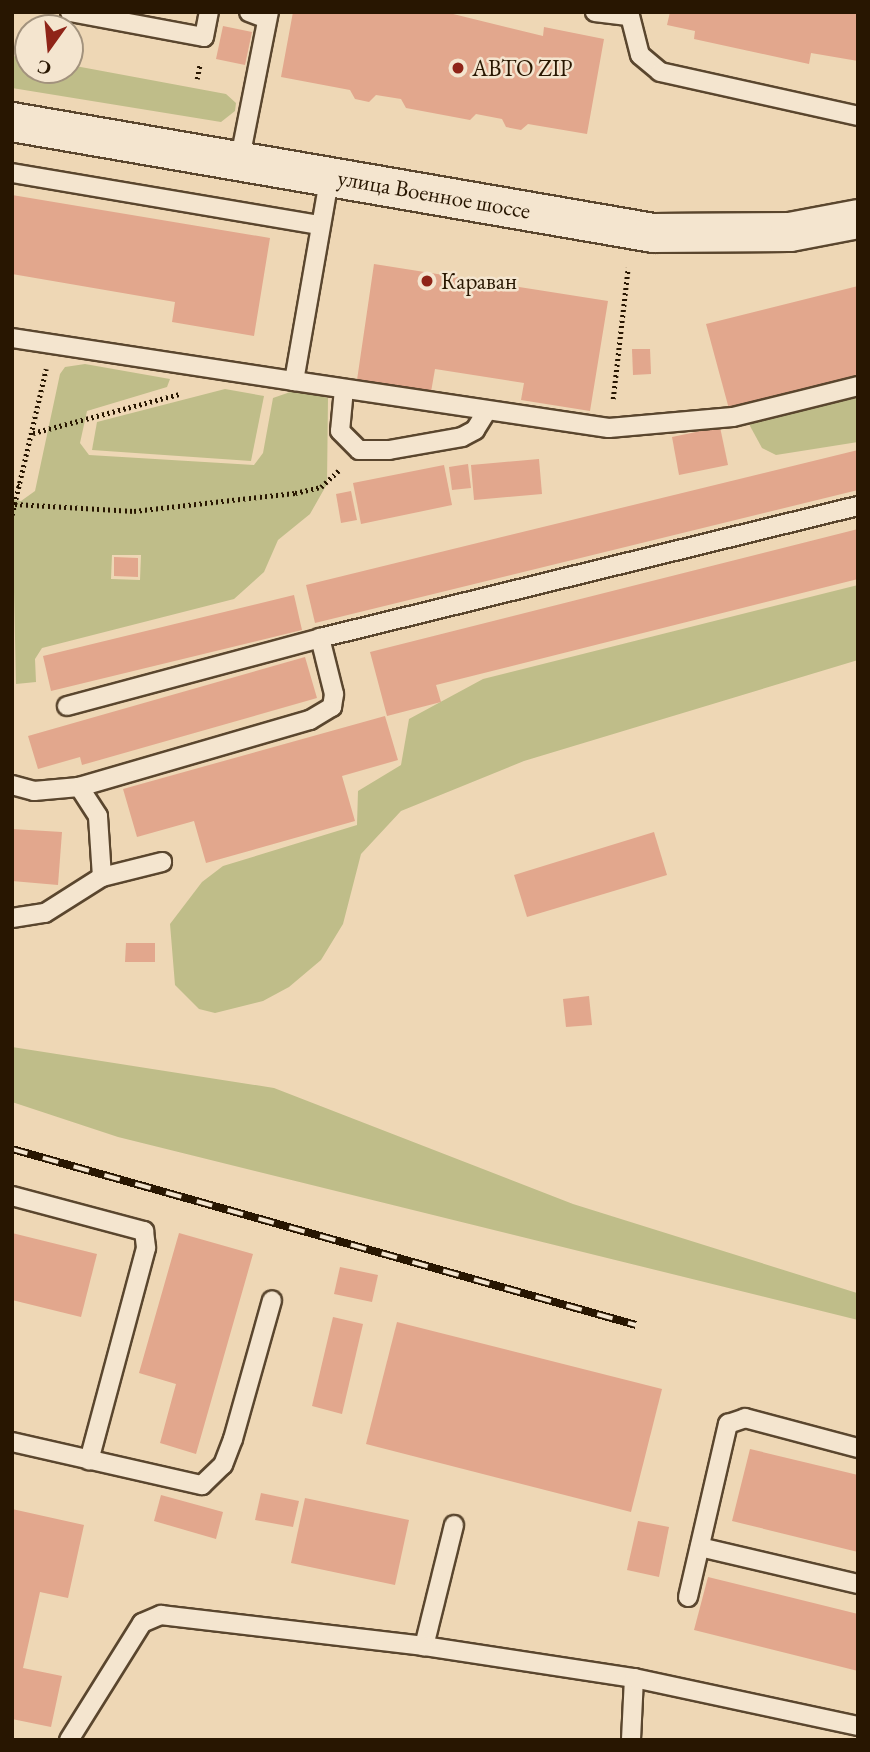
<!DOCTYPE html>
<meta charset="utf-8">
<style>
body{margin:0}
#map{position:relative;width:870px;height:1752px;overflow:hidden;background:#eed7b5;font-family:"EB Garamond",serif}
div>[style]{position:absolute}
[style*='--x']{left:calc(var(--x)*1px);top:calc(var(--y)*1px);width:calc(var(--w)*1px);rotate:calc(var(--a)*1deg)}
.green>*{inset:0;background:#bfbd89}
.building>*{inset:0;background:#e2a78d}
.path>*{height:4.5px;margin-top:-2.25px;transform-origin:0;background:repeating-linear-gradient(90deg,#281601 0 2px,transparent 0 5.5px)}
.roads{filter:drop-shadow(2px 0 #5a462e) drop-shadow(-2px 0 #5a462e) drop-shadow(0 2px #5a462e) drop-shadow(0 -2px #5a462e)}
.service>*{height:18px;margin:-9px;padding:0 9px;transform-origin:9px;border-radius:9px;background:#f4e5cf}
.secondary>*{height:38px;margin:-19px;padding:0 19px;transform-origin:19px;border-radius:19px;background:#f4e5cf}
.rail>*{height:8px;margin-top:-4px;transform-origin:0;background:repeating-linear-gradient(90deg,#f4e5cf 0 16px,#281601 0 32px);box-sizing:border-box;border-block:2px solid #281601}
.dots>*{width:19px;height:19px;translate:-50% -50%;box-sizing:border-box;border:4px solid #f4e5cf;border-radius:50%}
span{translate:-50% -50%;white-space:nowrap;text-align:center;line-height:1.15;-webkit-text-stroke:5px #f4e5cf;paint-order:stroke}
.poi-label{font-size:23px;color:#281601}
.left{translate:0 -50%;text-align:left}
.street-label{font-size:23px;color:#281601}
.frame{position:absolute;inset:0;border:14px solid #281601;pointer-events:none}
.north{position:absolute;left:14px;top:14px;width:70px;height:70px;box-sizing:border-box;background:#f4e5cf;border:2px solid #a2927d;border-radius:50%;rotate:195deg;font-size:19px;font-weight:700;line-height:28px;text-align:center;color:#281601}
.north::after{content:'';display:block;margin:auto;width:24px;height:32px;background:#8f2418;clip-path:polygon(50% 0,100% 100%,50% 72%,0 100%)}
</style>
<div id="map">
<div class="green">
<i style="clip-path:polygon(12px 56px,28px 58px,28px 70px,70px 70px,70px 65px,226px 94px,236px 103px,235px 111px,221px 122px,12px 88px)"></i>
<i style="clip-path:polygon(evenodd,85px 364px,170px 379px,167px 387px,87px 411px,80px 443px,89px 455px,254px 465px,263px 453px,273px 398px,296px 390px,328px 398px,327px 484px,310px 514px,278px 540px,264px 572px,234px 599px,42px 648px,35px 659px,36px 682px,16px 684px,12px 499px,21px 501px,35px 491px,60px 374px,65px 367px,85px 364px,112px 555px,141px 555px,140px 580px,111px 579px,112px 555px)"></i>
<i style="clip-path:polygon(225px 389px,264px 396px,251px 461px,92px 450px,97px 422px)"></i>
<i style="clip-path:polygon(858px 398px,858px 442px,776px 455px,762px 448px,750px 426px,751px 419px)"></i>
<i style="clip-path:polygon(858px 585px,858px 660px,524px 761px,401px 811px,361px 854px,343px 924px,321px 960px,289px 987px,263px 1001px,215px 1013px,199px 1009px,175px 985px,170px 924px,202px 882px,223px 866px,357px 825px,358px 791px,401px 765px,409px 719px,483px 679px)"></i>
<i style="clip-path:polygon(12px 1047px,274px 1088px,573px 1204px,857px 1293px,858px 1320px,118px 1137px,12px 1102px)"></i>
</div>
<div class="building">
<i style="clip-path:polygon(293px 12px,445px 12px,543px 36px,544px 27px,604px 39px,587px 134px,528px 124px,521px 130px,506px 127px,502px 119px,476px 114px,470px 120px,406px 108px,401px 99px,376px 95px,369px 102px,355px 99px,350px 90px,281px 77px)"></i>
<i style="clip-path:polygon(670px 12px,858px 12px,858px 61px,811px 53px,809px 64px,694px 39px,695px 31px,667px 25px)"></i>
<i style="clip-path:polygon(223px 26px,252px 32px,245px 65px,216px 59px)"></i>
<i style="clip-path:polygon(12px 195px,270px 238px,254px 336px,172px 322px,175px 302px,12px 274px)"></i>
<i style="clip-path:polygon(374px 264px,608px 301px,590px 411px,521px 400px,524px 383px,435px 369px,431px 392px,357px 380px)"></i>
<i style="clip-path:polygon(858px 286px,858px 377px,729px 409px,706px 324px)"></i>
<i style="clip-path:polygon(632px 349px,650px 349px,651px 374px,633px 375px)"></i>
<i style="clip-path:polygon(720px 427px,728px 465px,679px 475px,672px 437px)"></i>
<i style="clip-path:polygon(858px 450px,858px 490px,315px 623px,306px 585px)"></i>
<i style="clip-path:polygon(539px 459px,542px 494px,474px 500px,471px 465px)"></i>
<i style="clip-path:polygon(468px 464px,471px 488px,452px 490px,449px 467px)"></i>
<i style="clip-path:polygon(444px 465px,452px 505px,361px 524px,353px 483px)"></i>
<i style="clip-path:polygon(351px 491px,357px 520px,341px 523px,336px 494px)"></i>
<i style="clip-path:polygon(858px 529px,858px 579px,436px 685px,441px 702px,387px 716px,370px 652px)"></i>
<i style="clip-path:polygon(114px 557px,138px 558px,138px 577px,114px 576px)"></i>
<i style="clip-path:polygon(294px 595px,302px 630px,51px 691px,43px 656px)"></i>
<i style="clip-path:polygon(305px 657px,317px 698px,82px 765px,80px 757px,38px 769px,28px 736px)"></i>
<i style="clip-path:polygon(385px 716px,398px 760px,342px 776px,355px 821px,206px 863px,194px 821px,137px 837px,123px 789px)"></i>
<i style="clip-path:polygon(12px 829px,62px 832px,58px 885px,12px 881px)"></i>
<i style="clip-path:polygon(654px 832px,667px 875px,527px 917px,514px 875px)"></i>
<i style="clip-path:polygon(126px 943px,155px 943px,155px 962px,125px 962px)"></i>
<i style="clip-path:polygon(589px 996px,592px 1025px,566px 1027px,563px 999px)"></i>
<i style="clip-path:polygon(12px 1233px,97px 1254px,81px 1317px,12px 1300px)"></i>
<i style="clip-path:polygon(179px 1233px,253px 1254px,196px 1454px,160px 1443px,176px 1384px,139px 1373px)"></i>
<i style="clip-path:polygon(340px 1267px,378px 1275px,372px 1302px,334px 1294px)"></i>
<i style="clip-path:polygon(333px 1317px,363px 1324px,342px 1414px,312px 1406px)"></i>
<i style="clip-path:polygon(397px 1322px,662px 1389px,631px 1512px,366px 1444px)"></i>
<i style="clip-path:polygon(750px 1449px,858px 1475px,858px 1552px,732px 1521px)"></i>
<i style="clip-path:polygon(261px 1493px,299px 1501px,293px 1527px,255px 1520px)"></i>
<i style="clip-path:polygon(161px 1495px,223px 1512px,216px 1539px,154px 1521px)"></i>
<i style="clip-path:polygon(305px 1498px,409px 1520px,395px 1585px,291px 1563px)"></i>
<i style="clip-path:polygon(12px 1509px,84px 1525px,68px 1598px,40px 1592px,23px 1668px,62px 1676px,51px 1727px,12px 1719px)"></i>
<i style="clip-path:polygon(638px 1521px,669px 1527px,659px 1577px,627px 1570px)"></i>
<i style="clip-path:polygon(708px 1577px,858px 1614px,858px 1671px,694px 1630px)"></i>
</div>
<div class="path">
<i style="--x:197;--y:79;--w:16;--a:-79"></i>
<i style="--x:613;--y:399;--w:132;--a:-83.5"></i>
<i style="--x:33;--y:433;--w:152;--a:-14.9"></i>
<i style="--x:12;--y:484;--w:8;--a:14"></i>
<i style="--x:15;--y:504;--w:119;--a:3.4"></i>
<i style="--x:134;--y:511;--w:162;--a:-6.4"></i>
<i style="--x:295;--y:493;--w:27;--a:-13"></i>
<i style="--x:321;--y:487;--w:25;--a:-43"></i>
<i style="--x:12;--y:515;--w:150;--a:-76.9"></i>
</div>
<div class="roads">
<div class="service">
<i style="--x:70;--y:12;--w:136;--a:10.6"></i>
<i style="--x:204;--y:37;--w:25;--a:-79"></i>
<i style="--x:249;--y:12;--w:19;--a:21"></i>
<i style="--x:595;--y:12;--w:33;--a:7"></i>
<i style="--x:629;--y:12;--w:44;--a:75.7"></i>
<i style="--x:640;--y:55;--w:26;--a:40"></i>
<i style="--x:660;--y:72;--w:203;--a:12.5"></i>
<i style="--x:240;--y:158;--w:149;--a:-78.8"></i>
<i style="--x:12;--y:173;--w:312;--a:9.6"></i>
<i style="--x:12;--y:338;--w:285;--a:8.7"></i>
<i style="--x:294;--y:381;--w:209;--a:-80.1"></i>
<i style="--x:294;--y:381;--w:318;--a:8.5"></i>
<i style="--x:609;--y:428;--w:124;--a:-5.1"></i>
<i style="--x:733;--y:417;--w:129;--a:-13.9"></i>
<i style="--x:344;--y:389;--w:42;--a:95.4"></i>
<i style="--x:340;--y:431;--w:27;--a:45"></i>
<i style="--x:359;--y:450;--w:30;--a:0"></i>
<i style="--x:389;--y:450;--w:74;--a:-10.1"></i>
<i style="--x:462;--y:437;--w:15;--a:-28"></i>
<i style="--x:475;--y:430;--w:22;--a:-58"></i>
<i style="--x:67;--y:706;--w:262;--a:-15"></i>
<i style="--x:12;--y:785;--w:23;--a:15"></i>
<i style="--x:34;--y:791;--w:45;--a:-5.1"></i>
<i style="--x:102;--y:877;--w:62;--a:-14"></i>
<i style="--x:12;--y:918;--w:33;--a:-9"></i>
<i style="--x:45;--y:913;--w:67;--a:-32.3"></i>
<i style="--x:102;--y:877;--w:61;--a:-93.8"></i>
<i style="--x:98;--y:816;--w:35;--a:-123"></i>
<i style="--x:79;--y:787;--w:241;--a:-16.2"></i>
<i style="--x:310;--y:720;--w:26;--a:-31"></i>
<i style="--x:332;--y:707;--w:13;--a:-81"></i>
<i style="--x:334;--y:694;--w:58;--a:-104"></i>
<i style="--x:320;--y:638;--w:554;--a:-13.79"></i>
<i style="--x:12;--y:1196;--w:137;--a:14.9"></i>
<i style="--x:144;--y:1231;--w:17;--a:83"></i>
<i style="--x:146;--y:1248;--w:220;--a:105"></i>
<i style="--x:12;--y:1442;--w:195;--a:12.8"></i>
<i style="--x:202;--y:1485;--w:29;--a:-44"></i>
<i style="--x:223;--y:1465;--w:28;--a:-69"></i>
<i style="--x:233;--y:1439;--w:144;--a:-74.3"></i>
<i style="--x:454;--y:1525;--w:125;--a:103.9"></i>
<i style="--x:424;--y:1646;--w:212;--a:8.7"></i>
<i style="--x:634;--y:1678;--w:62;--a:92.8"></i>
<i style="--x:700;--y:1547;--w:162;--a:13.2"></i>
<i style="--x:688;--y:1597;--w:178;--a:-77"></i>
<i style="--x:728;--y:1424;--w:18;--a:-19"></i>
<i style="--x:745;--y:1418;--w:117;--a:14.9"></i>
<i style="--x:634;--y:1678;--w:229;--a:12.1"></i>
<i style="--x:69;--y:1740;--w:138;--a:-58"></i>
<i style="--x:142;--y:1623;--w:21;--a:-23"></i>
<i style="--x:161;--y:1615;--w:265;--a:6.7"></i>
</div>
<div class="secondary">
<i style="--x:12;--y:122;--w:651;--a:9.82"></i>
<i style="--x:653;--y:233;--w:137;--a:-0.4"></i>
<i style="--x:790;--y:232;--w:69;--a:-10.8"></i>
</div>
</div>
<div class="rail">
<i style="--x:12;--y:1149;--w:648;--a:15.75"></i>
</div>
<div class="dots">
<i style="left:458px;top:68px;background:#8f2418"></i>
<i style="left:427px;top:281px;background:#8f2418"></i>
</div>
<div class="poi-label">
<span class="left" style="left:472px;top:68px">АВТО ZIP</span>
<span class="left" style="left:441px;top:281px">Караван</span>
</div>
<div class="street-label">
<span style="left:434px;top:194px;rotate:10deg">улица Военное шоссе</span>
</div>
<div class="frame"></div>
<div class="north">С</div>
</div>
